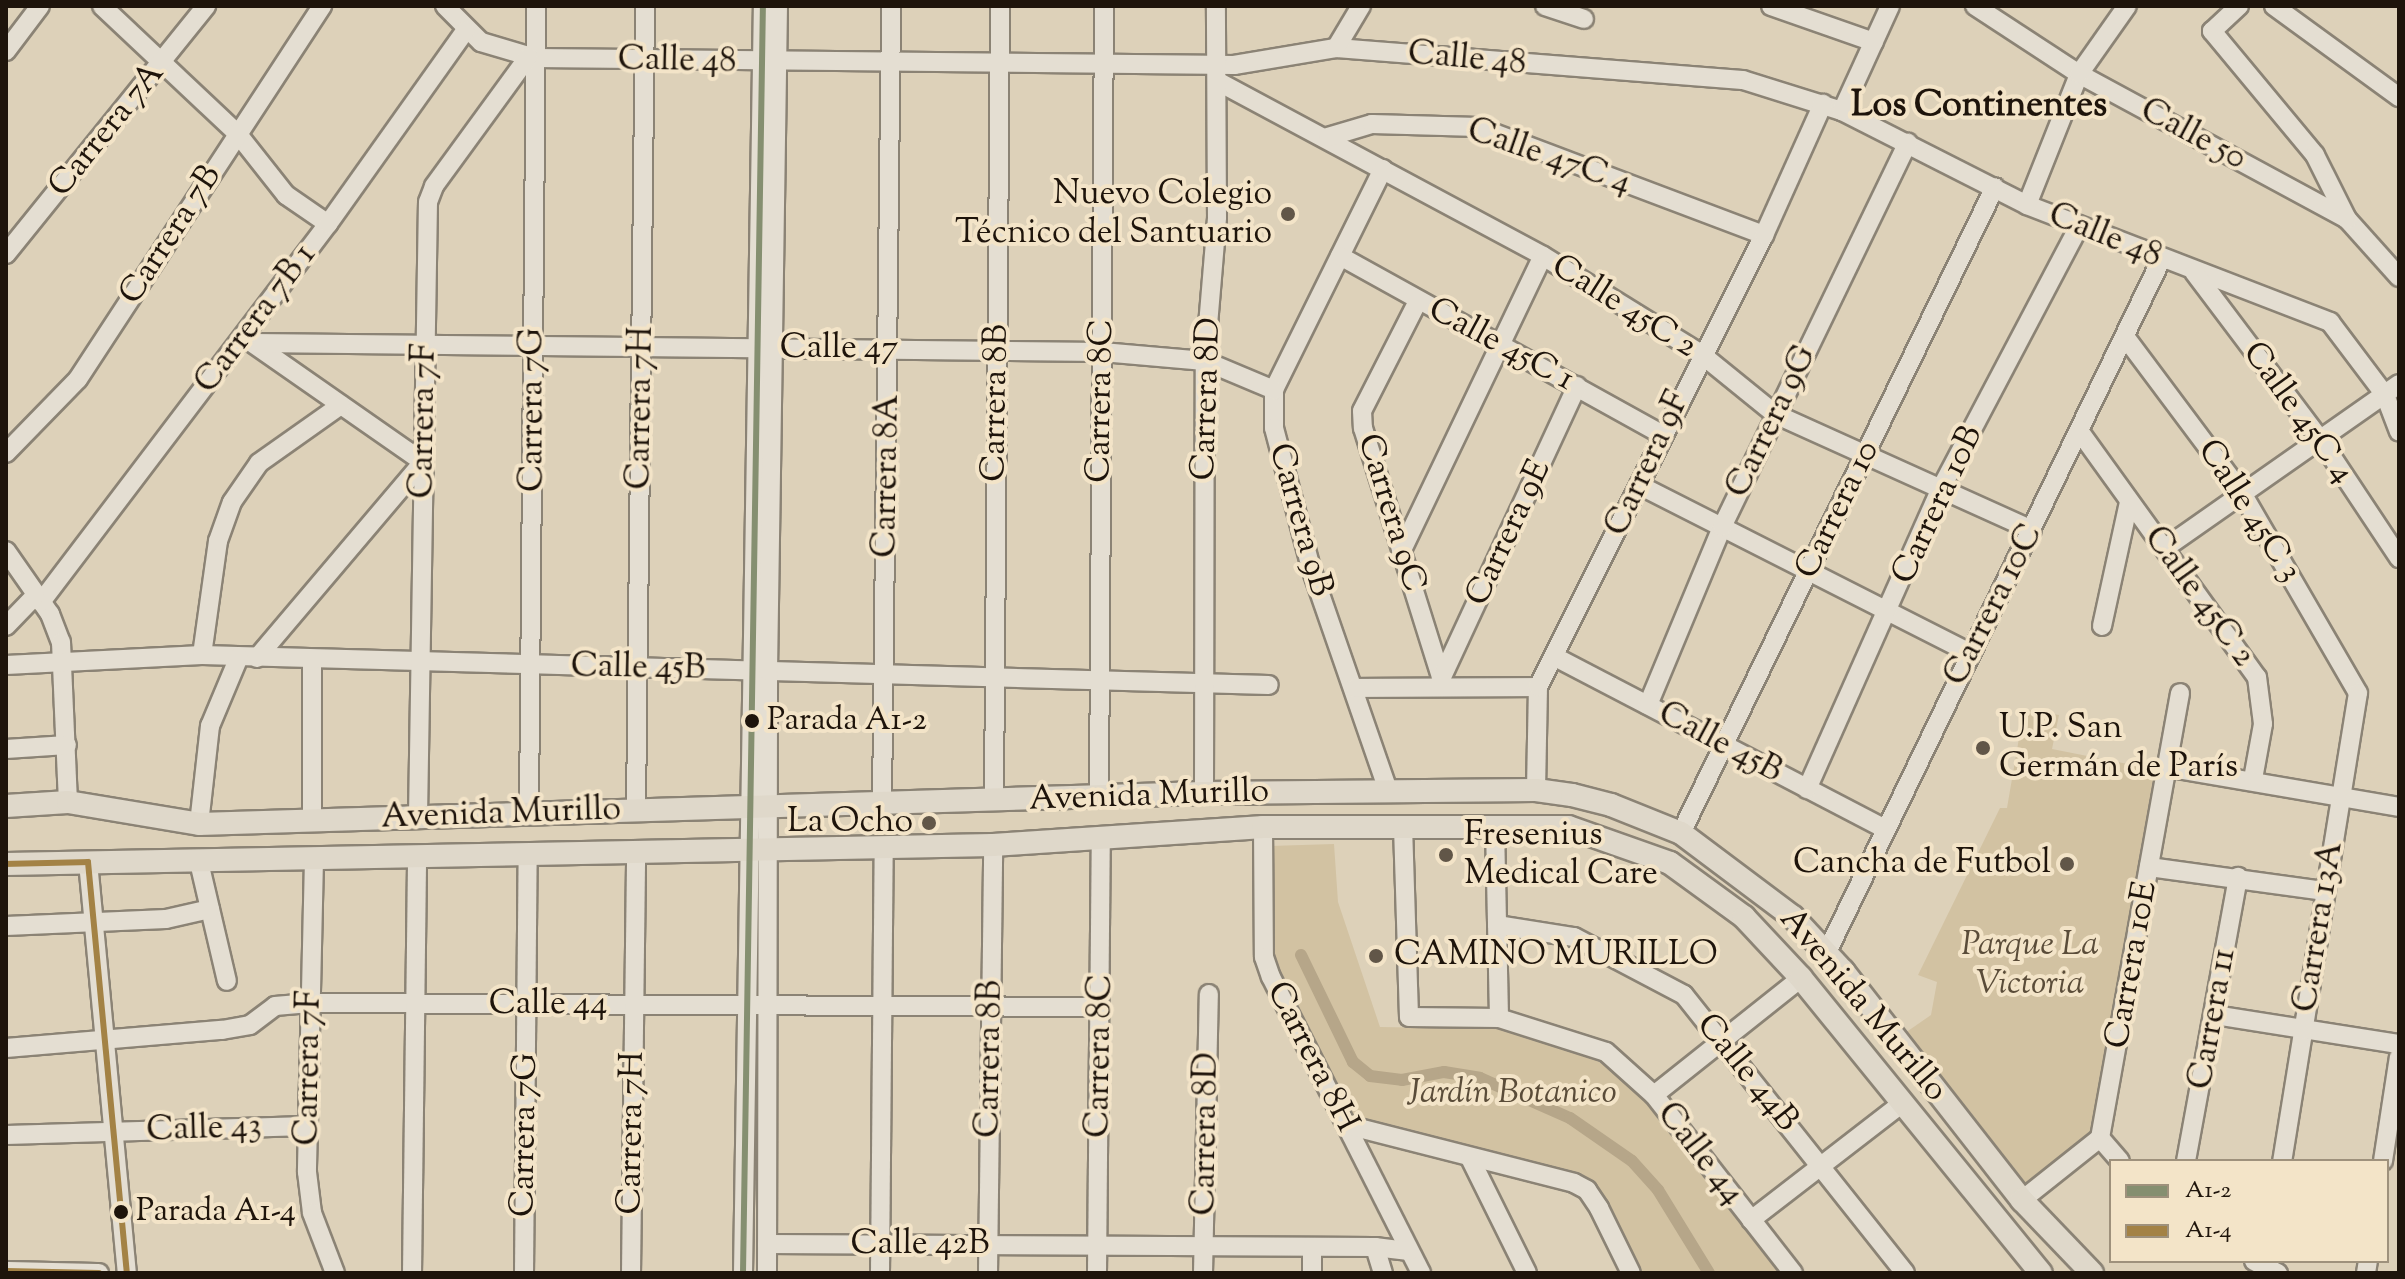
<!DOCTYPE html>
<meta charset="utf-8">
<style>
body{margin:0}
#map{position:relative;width:2405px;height:1279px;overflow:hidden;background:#ddd1b9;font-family:"Sorts Mill Goudy",serif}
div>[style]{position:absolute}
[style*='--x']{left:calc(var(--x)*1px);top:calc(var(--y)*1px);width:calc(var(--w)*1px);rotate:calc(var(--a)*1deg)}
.green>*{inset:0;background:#d2c2a2}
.canal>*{height:12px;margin:-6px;padding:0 6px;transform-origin:6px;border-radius:6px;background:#b6a689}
.roads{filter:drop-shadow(2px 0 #8b8375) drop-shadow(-2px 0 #8b8375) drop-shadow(0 2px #8b8375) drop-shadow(0 -2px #8b8375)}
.minor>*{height:18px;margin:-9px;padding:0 9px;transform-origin:9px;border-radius:9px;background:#e4ded2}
.major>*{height:22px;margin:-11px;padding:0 11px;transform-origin:11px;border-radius:11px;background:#dfd8ca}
.bus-1>*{height:6px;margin:-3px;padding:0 3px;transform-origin:3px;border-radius:3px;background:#858f70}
.bus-2>*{height:6px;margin:-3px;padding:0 3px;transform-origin:3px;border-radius:3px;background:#a38245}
.dots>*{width:22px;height:22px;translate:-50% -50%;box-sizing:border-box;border:4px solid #f3e4c8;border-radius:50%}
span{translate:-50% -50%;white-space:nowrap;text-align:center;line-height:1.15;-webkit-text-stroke:8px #f3e4c8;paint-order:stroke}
.bus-label{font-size:32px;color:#1e140b}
.left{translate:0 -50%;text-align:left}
.street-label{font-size:34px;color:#1e140b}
.poi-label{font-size:34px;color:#1e140b}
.right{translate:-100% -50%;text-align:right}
.park-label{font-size:34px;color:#5a4c39;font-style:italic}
.neighbourhood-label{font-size:36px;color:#1e140b;font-weight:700}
.frame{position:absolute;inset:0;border:8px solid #1e140b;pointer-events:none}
.legend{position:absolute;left:2109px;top:1159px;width:280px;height:104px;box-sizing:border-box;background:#f3e4c8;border:2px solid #9e917c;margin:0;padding:10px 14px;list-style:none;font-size:24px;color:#1e140b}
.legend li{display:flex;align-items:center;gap:16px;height:40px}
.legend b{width:40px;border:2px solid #9e917c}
</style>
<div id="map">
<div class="green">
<i style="clip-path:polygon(2024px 709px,2059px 715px,2052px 749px,2158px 770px,2097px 1134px,2021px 1194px,1905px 1033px,1931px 1015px,1937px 982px,1918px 975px,2000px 808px,2007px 808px)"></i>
<i style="clip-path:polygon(1334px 844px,1338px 902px,1380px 1027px,1505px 1029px,1583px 1053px,1604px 1065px,1644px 1098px,1780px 1273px,1641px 1273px,1609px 1206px,1581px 1175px,1352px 1123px,1273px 960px,1268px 846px)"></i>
</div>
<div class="canal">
<i style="--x:1301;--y:955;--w:119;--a:64.1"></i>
<i style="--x:1353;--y:1062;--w:22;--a:39"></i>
<i style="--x:1370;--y:1076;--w:32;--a:7"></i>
<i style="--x:1402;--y:1080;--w:43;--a:-10.8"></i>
<i style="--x:1444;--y:1072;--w:36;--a:9"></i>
<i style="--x:1480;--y:1078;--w:98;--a:24"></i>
<i style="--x:1570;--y:1118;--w:75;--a:34.7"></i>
<i style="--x:1632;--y:1161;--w:39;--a:48"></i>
<i style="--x:1658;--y:1190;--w:97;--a:58.4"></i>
</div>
<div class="roads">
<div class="minor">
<i style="--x:102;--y:6;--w:185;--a:43.3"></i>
<i style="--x:237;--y:133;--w:79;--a:51.7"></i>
<i style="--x:286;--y:195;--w:51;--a:34.6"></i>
<i style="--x:445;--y:6;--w:51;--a:45"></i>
<i style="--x:481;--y:42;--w:56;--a:16.5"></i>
<i style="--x:535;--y:58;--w:699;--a:0.57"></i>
<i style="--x:1234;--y:65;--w:103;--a:-9.5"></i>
<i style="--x:1336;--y:48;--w:408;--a:4.5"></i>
<i style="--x:1743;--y:80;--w:104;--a:17.4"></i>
<i style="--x:1842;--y:111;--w:208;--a:26.9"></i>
<i style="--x:2027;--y:205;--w:325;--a:21.1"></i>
<i style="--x:2330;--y:322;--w:91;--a:53"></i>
<i style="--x:2385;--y:395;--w:39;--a:69"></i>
<i style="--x:1545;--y:6;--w:41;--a:18.4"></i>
<i style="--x:1771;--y:6;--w:109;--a:19.3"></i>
<i style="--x:1975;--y:6;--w:124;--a:33.2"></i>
<i style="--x:2079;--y:74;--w:305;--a:28.4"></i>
<i style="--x:2347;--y:219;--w:78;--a:48.1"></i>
<i style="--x:2239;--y:6;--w:37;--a:137"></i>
<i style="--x:2212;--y:31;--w:161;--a:50.3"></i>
<i style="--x:2315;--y:155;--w:72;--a:63.4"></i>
<i style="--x:2274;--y:6;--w:155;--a:36.1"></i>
<i style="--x:1336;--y:48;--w:49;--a:-59.2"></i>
<i style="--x:6;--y:51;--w:56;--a:-52.9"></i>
<i style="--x:1217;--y:81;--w:370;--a:28.2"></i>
<i style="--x:1543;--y:256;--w:186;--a:31.8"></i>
<i style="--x:1701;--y:354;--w:95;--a:39"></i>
<i style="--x:1775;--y:414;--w:282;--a:24.3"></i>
<i style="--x:1842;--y:111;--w:115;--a:-65.4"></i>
<i style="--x:1328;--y:137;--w:46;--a:-16.5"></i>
<i style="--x:1372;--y:124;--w:106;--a:1.6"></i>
<i style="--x:1478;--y:127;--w:306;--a:20.7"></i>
<i style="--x:1383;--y:169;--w:246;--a:116.3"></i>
<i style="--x:1274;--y:390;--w:38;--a:90"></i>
<i style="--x:1274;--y:428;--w:145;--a:75.2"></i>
<i style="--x:1311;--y:568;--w:235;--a:70.9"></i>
<i style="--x:2027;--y:205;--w:141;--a:-68.3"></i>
<i style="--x:2079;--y:74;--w:83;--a:-54.8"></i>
<i style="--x:6;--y:254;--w:319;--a:-51.1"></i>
<i style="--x:1340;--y:256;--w:367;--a:29"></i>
<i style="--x:2194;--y:272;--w:209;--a:53"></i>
<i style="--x:2320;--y:439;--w:143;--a:56.4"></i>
<i style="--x:1418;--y:301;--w:123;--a:117"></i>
<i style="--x:1362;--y:411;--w:17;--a:87"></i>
<i style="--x:1363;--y:428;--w:271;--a:72.6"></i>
<i style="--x:2126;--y:338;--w:194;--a:53.2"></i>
<i style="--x:2242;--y:493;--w:231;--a:59.9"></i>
<i style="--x:2358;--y:693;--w:474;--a:99.2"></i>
<i style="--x:251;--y:342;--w:210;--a:34.9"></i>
<i style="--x:423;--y:462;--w:257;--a:130.3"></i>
<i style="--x:253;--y:343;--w:849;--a:0.61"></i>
<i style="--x:1102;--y:352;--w:103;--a:5"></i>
<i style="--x:1205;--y:361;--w:75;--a:22.8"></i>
<i style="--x:2080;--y:432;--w:302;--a:54.2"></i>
<i style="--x:2257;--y:677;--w:47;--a:82.7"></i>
<i style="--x:2263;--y:724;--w:56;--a:100.3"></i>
<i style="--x:6;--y:453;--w:103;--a:-45.8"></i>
<i style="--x:78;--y:379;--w:446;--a:-56.8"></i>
<i style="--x:1639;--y:485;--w:369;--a:26.9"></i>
<i style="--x:2165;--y:548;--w:286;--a:-35"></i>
<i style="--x:6;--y:551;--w:77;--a:55.1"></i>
<i style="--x:50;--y:614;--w:30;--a:69"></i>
<i style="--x:61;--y:642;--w:160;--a:87.5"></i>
<i style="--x:1401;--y:552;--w:328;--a:-64.4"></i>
<i style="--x:41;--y:602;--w:475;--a:-52.8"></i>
<i style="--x:328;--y:224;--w:237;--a:-54.6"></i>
<i style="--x:6;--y:626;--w:42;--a:-46"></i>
<i style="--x:2102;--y:626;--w:127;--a:-77.7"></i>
<i style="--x:202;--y:655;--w:115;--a:-82"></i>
<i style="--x:218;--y:541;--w:41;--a:-70.3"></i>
<i style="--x:232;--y:502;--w:47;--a:-55.3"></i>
<i style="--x:259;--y:463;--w:100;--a:-35.3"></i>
<i style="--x:1555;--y:657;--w:372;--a:27.5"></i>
<i style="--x:312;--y:659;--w:162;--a:90"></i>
<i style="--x:6;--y:665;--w:196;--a:-2.9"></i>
<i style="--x:202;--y:655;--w:1067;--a:1.61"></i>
<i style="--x:1441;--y:679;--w:323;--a:-65.1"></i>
<i style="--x:1355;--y:688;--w:183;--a:-0.3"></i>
<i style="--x:1648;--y:705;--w:193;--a:-67.4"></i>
<i style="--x:1722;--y:527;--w:427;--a:-64.2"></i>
<i style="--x:6;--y:749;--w:61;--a:-3.8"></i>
<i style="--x:2165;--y:767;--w:237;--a:9.7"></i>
<i style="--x:1807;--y:789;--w:325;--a:-66"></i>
<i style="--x:1939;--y:492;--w:301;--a:-62.2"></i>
<i style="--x:1536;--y:790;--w:103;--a:-88.9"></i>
<i style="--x:1538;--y:687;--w:505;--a:-63.43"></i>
<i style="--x:1764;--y:235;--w:144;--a:-65.8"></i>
<i style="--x:1204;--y:793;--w:432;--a:-89.9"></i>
<i style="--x:1205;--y:361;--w:144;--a:-85.2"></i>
<i style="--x:1217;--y:217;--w:211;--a:-90.3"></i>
<i style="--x:1099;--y:797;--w:791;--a:-89.64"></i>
<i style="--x:994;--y:800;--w:794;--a:-89.57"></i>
<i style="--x:882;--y:803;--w:797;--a:-89.35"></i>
<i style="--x:636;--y:810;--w:804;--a:-89.36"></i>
<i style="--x:529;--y:813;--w:807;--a:-89.5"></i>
<i style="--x:418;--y:817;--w:615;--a:-89.07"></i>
<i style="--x:428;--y:202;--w:17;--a:-69"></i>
<i style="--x:434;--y:186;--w:160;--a:-53.9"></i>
<i style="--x:199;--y:824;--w:99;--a:-83.6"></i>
<i style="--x:210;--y:726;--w:75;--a:-67.2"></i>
<i style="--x:1403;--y:826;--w:191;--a:88.2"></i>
<i style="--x:1409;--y:1017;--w:90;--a:0.6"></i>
<i style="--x:1499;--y:1018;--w:112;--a:17.6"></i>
<i style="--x:1606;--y:1052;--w:64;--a:41.9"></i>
<i style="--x:1654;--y:1095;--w:226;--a:52"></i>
<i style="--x:1263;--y:827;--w:130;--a:89.6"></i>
<i style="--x:1264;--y:957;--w:21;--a:71"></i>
<i style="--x:1271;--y:977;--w:332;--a:63.1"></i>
<i style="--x:1495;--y:827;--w:191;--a:88.8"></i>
<i style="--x:1681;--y:833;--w:718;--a:-64.08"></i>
<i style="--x:314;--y:859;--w:313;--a:91.3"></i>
<i style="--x:307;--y:1172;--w:41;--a:83"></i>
<i style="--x:312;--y:1213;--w:64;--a:69"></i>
<i style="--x:88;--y:862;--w:413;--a:84.6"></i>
<i style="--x:199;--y:862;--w:122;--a:76.8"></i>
<i style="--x:2149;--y:867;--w:178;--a:7.8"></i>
<i style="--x:1497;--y:925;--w:78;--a:8.9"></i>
<i style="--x:1574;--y:937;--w:124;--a:27.8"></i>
<i style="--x:1684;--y:995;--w:355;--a:51.5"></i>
<i style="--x:6;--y:926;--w:160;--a:-2.5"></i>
<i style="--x:166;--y:919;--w:45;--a:-12.8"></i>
<i style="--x:1827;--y:952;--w:771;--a:-64.23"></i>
<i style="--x:2215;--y:1015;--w:186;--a:9"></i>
<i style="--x:6;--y:1048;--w:217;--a:-4.8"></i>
<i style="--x:222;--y:1030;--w:28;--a:-10"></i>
<i style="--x:250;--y:1025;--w:31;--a:-37"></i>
<i style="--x:275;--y:1006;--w:35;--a:-5"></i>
<i style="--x:310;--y:1003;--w:790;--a:0.29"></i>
<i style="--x:1654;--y:1095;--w:188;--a:-38.5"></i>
<i style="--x:1347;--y:1125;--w:234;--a:14.3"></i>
<i style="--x:1574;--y:1183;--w:15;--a:28"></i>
<i style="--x:1587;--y:1190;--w:22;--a:56"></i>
<i style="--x:1599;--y:1208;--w:72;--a:63.8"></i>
<i style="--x:6;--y:1135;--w:300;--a:-1.7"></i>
<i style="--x:2100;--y:1138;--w:30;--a:49"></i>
<i style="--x:1470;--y:1158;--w:128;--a:63.6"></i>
<i style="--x:2186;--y:1161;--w:289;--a:-79.6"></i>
<i style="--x:2383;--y:1161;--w:105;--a:-81.3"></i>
<i style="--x:2022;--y:1200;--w:100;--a:-38.5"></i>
<i style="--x:2100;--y:1138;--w:452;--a:-79.8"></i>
<i style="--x:1751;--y:1220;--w:190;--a:-37.7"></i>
<i style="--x:767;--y:1244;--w:608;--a:0.28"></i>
<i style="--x:1375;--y:1247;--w:34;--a:7"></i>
<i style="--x:1375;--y:1247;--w:27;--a:73"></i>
<i style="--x:1312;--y:1248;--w:25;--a:90"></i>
<i style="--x:2254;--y:1261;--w:27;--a:27"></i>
<i style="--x:6;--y:1271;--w:93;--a:1.2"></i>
<i style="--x:412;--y:1273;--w:418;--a:-89.3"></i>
<i style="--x:524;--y:1273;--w:420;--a:-89.5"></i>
<i style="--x:631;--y:1273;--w:423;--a:-89.3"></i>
<i style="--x:743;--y:1273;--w:1267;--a:-89.1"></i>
<i style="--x:767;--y:1273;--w:602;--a:-89.9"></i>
<i style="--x:768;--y:671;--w:665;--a:-89.14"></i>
<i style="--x:880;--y:1273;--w:425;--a:-89.5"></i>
<i style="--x:988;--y:1273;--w:428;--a:-89.3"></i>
<i style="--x:1097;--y:1273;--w:434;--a:-89.5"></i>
<i style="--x:1203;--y:1273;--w:279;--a:-88.8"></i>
<i style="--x:2366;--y:1273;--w:12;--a:-81"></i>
</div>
<div class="major">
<i style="--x:6;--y:806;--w:62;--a:-3.7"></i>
<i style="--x:68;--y:802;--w:133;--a:9.5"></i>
<i style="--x:199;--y:824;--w:1005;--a:-1.77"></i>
<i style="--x:1204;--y:793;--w:332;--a:-0.5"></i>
<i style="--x:1536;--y:790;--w:36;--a:8"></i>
<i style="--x:1572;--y:795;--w:40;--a:14.4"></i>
<i style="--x:1611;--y:805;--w:75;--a:21.8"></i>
<i style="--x:1681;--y:833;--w:140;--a:36.9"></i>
<i style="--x:1793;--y:917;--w:74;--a:47.2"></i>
<i style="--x:1843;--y:971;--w:291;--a:52"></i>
<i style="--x:2022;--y:1200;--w:101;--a:46.2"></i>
<i style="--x:6;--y:864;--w:987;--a:-1.1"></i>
<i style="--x:993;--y:845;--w:271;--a:-3.8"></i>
<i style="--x:1263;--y:827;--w:305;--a:0"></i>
<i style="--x:1568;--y:827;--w:108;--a:19.4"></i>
<i style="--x:1670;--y:863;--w:92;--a:36.1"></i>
<i style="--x:1744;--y:917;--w:83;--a:46.9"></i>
<i style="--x:1801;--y:978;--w:380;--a:50.9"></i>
</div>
</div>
<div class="bus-1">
<i style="--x:743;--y:1273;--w:1267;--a:-89.1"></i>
</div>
<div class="bus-2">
<i style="--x:6;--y:864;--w:82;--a:-1.4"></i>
<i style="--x:88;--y:862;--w:413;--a:84.6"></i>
<i style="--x:6;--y:1271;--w:93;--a:1.2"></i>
</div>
<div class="dots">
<i style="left:1288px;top:214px;background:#615648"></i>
<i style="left:752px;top:721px;background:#1e140b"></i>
<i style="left:1983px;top:748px;background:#615648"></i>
<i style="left:929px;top:823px;background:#615648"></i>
<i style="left:1446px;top:855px;background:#615648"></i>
<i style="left:2067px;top:864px;background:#615648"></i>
<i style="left:1376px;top:956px;background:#615648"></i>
<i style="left:121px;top:1212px;background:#1e140b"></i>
</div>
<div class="bus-label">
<span class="left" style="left:767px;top:721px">Parada A1-2</span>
<span class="left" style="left:136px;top:1212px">Parada A1-4</span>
</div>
<div class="street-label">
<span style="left:1467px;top:59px;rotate:5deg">Calle 48</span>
<span style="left:677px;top:61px;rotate:1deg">Calle 48</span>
<span style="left:107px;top:130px;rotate:-51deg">Carrera 7A</span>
<span style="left:2193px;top:135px;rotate:28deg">Calle 50</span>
<span style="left:1549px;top:157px;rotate:19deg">Calle 47C 4</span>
<span style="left:171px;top:235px;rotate:-57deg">Carrera 7B</span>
<span style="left:2105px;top:236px;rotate:22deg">Calle 48</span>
<span style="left:1624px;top:307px;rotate:32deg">Calle 45C 2</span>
<span style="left:256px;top:319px;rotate:-53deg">Carrera 7B 1</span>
<span style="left:1501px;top:345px;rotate:28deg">Calle 45C 1</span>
<span style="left:839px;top:349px">Calle 47</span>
<span style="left:1207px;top:399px;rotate:-88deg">Carrera 8D</span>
<span style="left:1101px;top:401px;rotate:-89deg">Carrera 8C</span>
<span style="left:996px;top:403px;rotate:-89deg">Carrera 8B</span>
<span style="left:641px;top:408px;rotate:-89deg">Carrera 7H</span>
<span style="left:533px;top:410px;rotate:-90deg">Carrera 7G</span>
<span style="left:2298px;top:413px;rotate:54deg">Calle 45C 4</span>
<span style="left:424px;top:421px;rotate:-89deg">Carrera 7F</span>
<span style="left:1772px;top:422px;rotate:-64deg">Carrera 9G</span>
<span style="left:1648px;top:464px;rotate:-65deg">Carrera 9F</span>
<span style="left:887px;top:476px;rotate:-89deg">Carrera 8A</span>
<span style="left:1938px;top:505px;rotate:-65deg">Carrera 10B</span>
<span style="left:1838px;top:510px;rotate:-64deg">Carrera 10</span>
<span style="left:2249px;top:511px;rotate:57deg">Calle 45C 3</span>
<span style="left:1391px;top:513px;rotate:73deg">Carrera 9C</span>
<span style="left:1300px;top:520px;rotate:74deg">Carrera 9B</span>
<span style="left:1509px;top:533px;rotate:-65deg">Carrera 9E</span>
<span style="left:2199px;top:597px;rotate:54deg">Calle 45C 2</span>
<span style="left:1994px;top:605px;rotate:-63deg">Carrera 10C</span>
<span style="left:638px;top:668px;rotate:1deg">Calle 45B</span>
<span style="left:1720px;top:743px;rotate:28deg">Calle 45B</span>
<span style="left:1149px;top:796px;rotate:-2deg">Avenida Murillo</span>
<span style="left:501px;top:814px;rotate:-2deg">Avenida Murillo</span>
<span style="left:2319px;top:927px;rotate:-81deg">Carrera 13A</span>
<span style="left:2132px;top:965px;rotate:-80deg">Carrera 10E</span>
<span style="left:548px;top:1005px">Calle 44</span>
<span style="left:1863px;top:1005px;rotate:50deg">Avenida Murillo</span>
<span style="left:2213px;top:1019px;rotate:-80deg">Carrera 11</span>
<span style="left:1100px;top:1056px;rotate:-89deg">Carrera 8C</span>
<span style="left:1312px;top:1057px;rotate:63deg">Carrera 8H</span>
<span style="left:990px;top:1059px;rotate:-89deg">Carrera 8B</span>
<span style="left:309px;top:1068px;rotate:-89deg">Carrera 7F</span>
<span style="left:1747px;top:1073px;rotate:51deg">Calle 44B</span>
<span style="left:204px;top:1129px;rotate:-2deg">Calle 43</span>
<span style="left:632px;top:1133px;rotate:-89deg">Carrera 7H</span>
<span style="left:1206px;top:1134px;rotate:-89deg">Carrera 8D</span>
<span style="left:525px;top:1135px;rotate:-89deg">Carrera 7G</span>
<span style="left:1700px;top:1154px;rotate:52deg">Calle 44</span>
<span style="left:920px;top:1245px">Calle 42B</span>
</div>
<div class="poi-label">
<span class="right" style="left:1272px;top:214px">Nuevo Colegio<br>Técnico del Santuario</span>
<span class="left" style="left:1999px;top:748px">U.P. San<br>Germán de París</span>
<span class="right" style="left:913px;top:823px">La Ocho</span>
<span class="left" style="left:1464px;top:855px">Fresenius<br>Medical Care</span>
<span class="right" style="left:2051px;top:864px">Cancha de Futbol</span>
<span class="left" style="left:1394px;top:956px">CAMINO MURILLO</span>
</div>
<div class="park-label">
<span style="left:2030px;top:965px">Parque La<br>Victoria</span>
<span style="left:1512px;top:1094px">Jardín Botanico</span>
</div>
<div class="neighbourhood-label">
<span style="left:1979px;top:107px">Los Continentes</span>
</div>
<div class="frame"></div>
<ul class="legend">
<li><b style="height:10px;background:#858f70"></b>A1-2</li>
<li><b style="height:10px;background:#a38245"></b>A1-4</li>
</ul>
</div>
